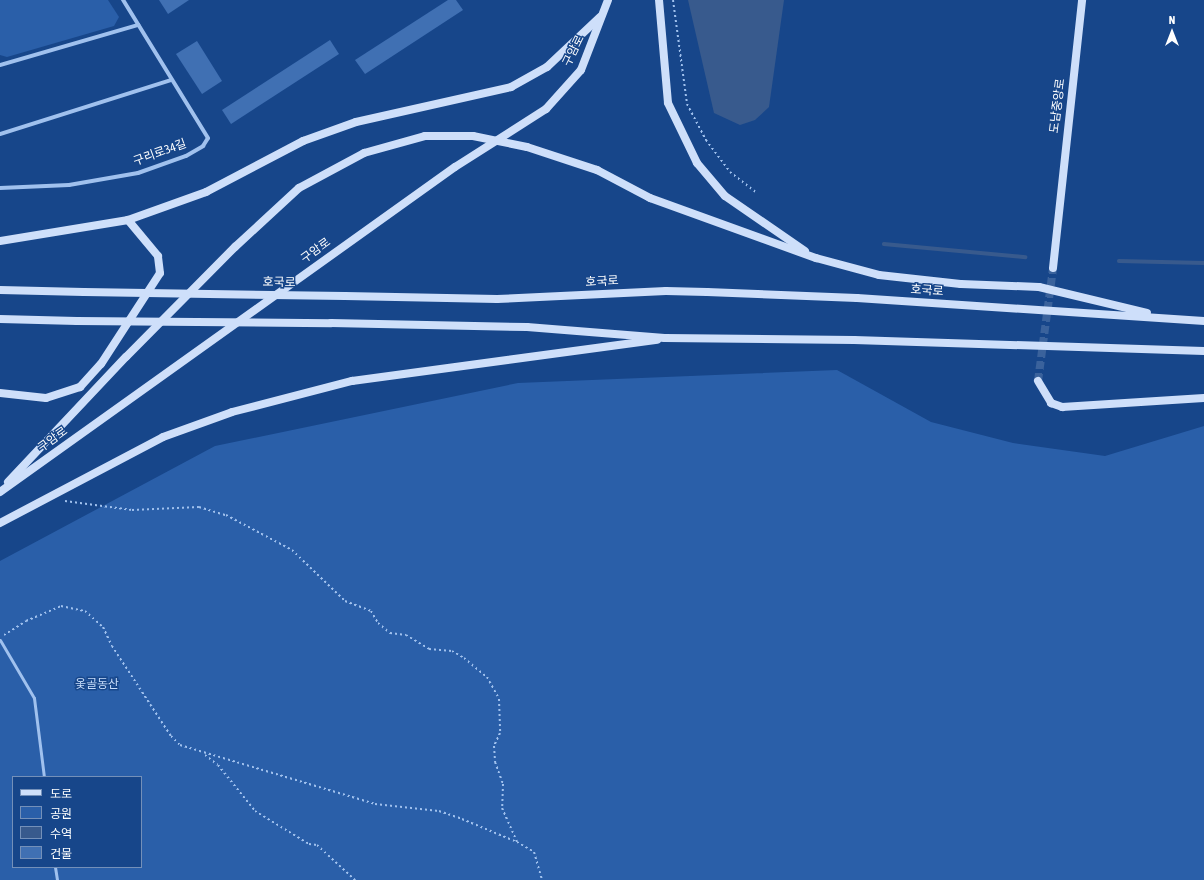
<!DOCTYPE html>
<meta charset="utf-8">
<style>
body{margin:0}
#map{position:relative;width:1204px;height:880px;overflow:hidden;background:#17468a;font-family:"Asap Condensed","Noto Sans KR",sans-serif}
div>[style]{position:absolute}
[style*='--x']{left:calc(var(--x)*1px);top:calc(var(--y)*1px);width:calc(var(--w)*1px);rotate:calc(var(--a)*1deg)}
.green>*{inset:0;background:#2a5fa9}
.water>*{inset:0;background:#385a8d}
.stream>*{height:3.5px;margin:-1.75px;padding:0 1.75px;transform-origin:1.75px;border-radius:1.75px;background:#385a8d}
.building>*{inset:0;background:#4070b3}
.secondary-tunnel>*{height:8px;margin-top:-4px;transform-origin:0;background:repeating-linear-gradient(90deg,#3a629c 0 8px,transparent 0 12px)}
.path>*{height:2px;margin-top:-1px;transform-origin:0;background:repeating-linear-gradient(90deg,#a0c1ee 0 2px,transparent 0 5px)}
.service>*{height:3px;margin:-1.5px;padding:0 1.5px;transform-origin:1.5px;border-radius:1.5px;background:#a0c1ee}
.minor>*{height:4px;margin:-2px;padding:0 2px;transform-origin:2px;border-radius:2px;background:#a0c1ee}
.secondary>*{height:8px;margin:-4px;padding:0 4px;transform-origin:4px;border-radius:4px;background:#cedffa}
.secondary-bridge>*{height:8px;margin:-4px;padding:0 4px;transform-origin:4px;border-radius:4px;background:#cedffa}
span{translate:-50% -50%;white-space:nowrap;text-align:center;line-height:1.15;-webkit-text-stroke:3px #17468a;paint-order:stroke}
.street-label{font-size:12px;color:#fff}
.park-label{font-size:12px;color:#c6dcfa}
.legend{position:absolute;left:12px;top:776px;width:130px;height:92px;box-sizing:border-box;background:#17468a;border:1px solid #7490b9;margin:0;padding:5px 7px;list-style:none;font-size:12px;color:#fff}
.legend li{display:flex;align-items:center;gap:8px;height:20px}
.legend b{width:20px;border:1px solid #7490b9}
.north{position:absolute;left:1152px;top:12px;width:40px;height:40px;-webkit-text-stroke:3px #17468a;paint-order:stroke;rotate:0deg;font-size:11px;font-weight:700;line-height:16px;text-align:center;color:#fff}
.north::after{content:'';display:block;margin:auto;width:14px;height:18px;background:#fff;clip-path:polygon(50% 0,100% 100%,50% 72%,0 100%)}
</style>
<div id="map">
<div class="green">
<i style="clip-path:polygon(0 0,108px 0,119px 17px,114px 26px,7px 57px,0 55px)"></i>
<i style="clip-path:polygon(evenodd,837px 370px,931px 422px,1013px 443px,1105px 456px,1204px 426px,1204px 880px,0 880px,0 561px,215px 446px,518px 383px,837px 370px,13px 777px,141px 777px,141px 867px,13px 867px,13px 777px)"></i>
</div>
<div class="water">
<i style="clip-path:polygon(688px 0,784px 0,769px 107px,755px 120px,740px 125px,714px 113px)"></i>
</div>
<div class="stream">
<i style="--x:884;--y:244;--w:142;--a:5.3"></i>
<i style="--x:1119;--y:261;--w:85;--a:1.3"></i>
</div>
<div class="building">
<i style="clip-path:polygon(159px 0,189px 0,168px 14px)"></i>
<i style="clip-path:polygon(448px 0,456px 0,463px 10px,365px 74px,355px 60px)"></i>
<i style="clip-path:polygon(330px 40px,339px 54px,231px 124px,222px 110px)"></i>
<i style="clip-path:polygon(197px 41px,222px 81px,202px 94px,176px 54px)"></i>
</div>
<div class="secondary-tunnel">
<i style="--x:1038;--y:381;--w:114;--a:-82.4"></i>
</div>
<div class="path">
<i style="--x:673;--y:0;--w:105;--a:82.3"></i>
<i style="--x:687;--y:104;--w:41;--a:62.2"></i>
<i style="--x:706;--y:140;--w:40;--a:53"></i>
<i style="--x:730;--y:172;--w:33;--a:38"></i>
<i style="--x:65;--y:501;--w:68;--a:7.7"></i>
<i style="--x:132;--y:510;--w:67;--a:-2.6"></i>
<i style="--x:199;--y:507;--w:28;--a:17"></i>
<i style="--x:226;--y:515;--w:75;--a:27.9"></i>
<i style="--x:292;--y:550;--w:74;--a:43.9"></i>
<i style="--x:345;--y:601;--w:28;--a:21"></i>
<i style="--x:371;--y:611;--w:14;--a:60"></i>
<i style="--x:378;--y:623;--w:16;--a:40"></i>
<i style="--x:390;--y:633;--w:16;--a:7"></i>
<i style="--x:406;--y:635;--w:27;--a:31"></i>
<i style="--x:429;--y:649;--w:23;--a:5"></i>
<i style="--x:452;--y:651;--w:14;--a:30"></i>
<i style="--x:464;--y:658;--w:30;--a:40"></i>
<i style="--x:487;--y:677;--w:25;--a:61"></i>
<i style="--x:499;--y:699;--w:34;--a:88"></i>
<i style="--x:500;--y:733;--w:14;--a:115"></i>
<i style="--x:494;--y:746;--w:16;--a:86"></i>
<i style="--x:495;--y:762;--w:23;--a:70"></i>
<i style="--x:503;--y:784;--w:24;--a:92"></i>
<i style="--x:502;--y:808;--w:37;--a:66"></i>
<i style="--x:4;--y:635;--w:26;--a:-32"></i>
<i style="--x:26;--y:621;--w:38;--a:-23"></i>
<i style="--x:61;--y:606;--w:25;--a:12"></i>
<i style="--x:85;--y:611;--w:24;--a:42"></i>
<i style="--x:103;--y:627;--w:21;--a:65"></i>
<i style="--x:112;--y:646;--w:108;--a:56.8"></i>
<i style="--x:171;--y:736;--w:13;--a:45"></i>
<i style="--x:180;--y:745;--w:204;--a:16.8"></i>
<i style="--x:375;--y:804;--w:64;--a:6.2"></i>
<i style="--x:439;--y:811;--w:24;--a:19"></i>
<i style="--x:462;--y:819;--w:60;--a:22.7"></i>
<i style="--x:517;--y:842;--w:20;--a:30"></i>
<i style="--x:534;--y:852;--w:29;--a:74"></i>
<i style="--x:205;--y:755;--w:16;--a:38"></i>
<i style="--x:218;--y:765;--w:59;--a:51.2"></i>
<i style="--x:255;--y:811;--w:63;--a:31.4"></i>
<i style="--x:309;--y:844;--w:8;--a:7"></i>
<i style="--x:317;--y:845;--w:52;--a:42.6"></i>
</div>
<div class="service">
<i style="--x:0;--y:640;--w:67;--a:59.6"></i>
<i style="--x:34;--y:698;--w:80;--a:82.8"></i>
<i style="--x:55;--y:867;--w:13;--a:81"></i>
</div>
<div class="minor">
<i style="--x:0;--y:65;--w:144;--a:-16.2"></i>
<i style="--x:0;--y:134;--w:179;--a:-17.5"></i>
<i style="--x:0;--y:188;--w:69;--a:-2.5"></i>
<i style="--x:69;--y:185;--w:70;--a:-9.9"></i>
<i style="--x:138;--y:173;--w:51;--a:-19.5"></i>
<i style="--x:186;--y:156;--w:20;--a:-30"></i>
<i style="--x:203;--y:146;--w:9;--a:-58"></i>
<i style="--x:208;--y:138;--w:162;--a:-121.6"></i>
</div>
<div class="secondary">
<i style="--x:659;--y:0;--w:103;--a:85"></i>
<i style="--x:668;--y:103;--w:67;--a:64.2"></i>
<i style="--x:697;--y:163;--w:43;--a:49.7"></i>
<i style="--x:725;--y:196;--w:97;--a:34.5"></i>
<i style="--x:597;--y:170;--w:60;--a:27.8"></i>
<i style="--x:650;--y:198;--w:177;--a:19.9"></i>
<i style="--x:816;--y:258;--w:65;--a:15.1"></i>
<i style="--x:879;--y:275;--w:82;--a:6.3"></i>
<i style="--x:961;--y:284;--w:78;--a:2.2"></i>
<i style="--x:1039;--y:287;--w:111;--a:13.5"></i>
<i style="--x:0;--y:241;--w:130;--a:-9.3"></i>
<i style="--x:128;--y:220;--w:83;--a:-19.7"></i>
<i style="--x:206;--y:192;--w:110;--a:-27.7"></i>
<i style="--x:303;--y:141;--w:56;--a:-19.7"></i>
<i style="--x:356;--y:122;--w:159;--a:-12.7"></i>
<i style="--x:511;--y:87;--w:41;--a:-29.1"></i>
<i style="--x:547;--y:67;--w:73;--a:-43.3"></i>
<i style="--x:1053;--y:268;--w:270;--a:-83.8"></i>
<i style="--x:0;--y:290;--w:84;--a:1.4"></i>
<i style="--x:345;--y:296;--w:152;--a:1.1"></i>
<i style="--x:497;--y:299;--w:169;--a:-2.7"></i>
<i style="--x:666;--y:291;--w:41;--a:1.4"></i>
<i style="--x:707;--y:292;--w:150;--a:2.3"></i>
<i style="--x:857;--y:298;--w:348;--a:3.8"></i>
<i style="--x:0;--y:319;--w:77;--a:1.5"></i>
<i style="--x:331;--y:323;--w:196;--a:1.2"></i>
<i style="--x:527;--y:327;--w:138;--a:4.6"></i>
<i style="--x:665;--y:338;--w:189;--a:0.6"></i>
<i style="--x:854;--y:340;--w:350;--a:1.8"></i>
<i style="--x:1038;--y:381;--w:26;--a:59"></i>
<i style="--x:1051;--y:403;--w:12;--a:20"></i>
<i style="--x:1062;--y:407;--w:142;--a:-3.6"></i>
<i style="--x:0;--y:393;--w:46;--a:6.2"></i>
<i style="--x:46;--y:398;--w:36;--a:-18"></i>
<i style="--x:80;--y:387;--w:31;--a:-48"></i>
<i style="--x:101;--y:364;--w:108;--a:-57"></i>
<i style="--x:160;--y:273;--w:17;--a:-97"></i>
<i style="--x:158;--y:256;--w:47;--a:-129.8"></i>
<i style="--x:8;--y:482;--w:172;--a:-46.7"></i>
<i style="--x:126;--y:357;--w:155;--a:-45.3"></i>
<i style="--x:235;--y:247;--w:87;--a:-42.7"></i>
<i style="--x:299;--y:188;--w:74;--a:-28.3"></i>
<i style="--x:364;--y:153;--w:63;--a:-15.6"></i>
<i style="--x:0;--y:492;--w:559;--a:-35.54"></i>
<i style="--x:455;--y:167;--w:108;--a:-32.5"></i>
<i style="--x:546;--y:109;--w:52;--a:-48.1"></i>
<i style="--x:581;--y:70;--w:75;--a:-68.9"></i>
<i style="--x:0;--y:523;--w:184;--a:-27.8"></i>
<i style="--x:163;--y:437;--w:73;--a:-19.9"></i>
<i style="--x:232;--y:412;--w:124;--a:-14.5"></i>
<i style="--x:352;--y:381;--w:308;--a:-7.7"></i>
</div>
<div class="secondary-bridge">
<i style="--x:425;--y:136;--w:48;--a:0"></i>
<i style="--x:473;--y:136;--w:55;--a:11.5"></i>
<i style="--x:527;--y:147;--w:74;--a:18.2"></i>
<i style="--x:84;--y:292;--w:261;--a:0.9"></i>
<i style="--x:77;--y:321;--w:254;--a:0.5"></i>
</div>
<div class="street-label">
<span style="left:574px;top:51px;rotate:-64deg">구암로</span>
<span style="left:1058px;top:106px;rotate:-83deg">도남중앙로</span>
<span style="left:160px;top:153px;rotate:-20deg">구리로34길</span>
<span style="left:316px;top:251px;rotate:-36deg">구암로</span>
<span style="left:602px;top:282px;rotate:-3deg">호국로</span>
<span style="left:279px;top:283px;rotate:1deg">호국로</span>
<span style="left:927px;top:291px;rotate:4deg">호국로</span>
<span style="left:53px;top:440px;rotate:-36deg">구암로</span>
</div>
<div class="park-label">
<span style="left:97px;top:685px">옻골동산</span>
</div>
<ul class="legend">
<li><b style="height:5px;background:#cedffa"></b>도로</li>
<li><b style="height:11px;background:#2a5fa9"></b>공원</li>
<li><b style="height:11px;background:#385a8d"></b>수역</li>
<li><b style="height:11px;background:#4070b3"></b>건물</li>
</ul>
<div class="north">N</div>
</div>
